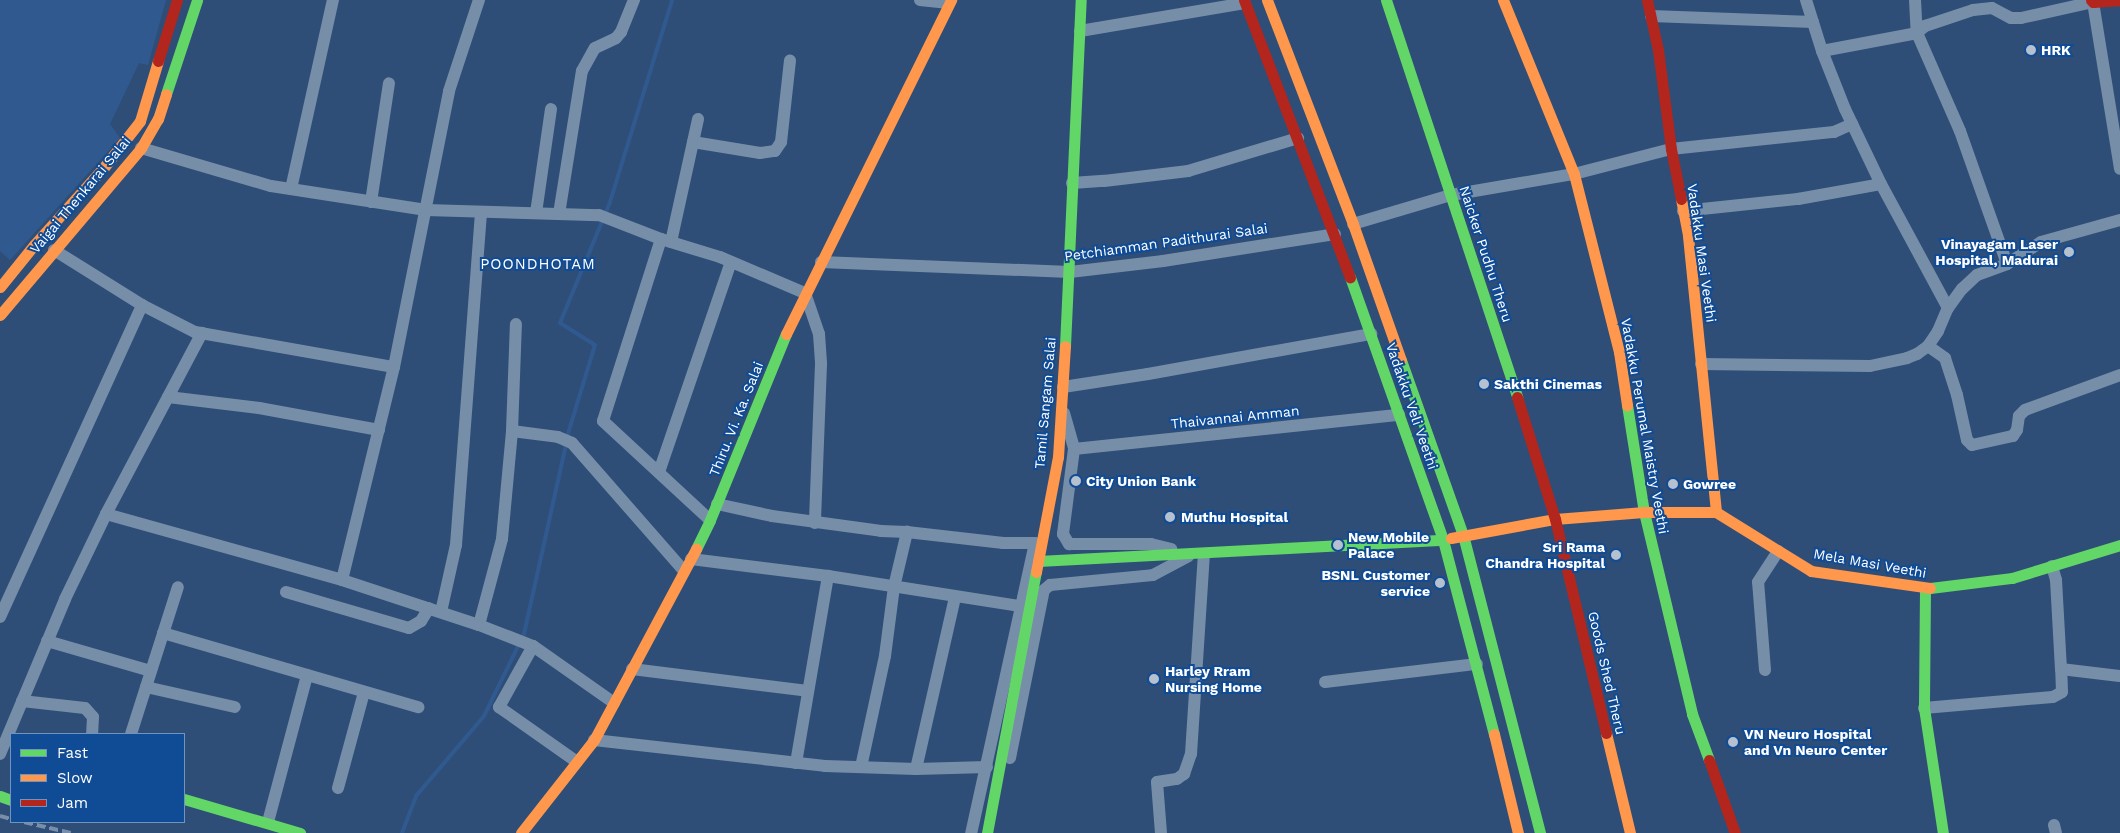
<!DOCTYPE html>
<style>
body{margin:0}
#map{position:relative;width:2120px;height:833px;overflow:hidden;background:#2e4e77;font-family:"Work Sans",sans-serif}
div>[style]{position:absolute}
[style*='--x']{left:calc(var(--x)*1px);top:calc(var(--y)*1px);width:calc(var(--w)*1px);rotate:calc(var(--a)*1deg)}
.water>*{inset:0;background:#305a8f}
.stream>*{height:4px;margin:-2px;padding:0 2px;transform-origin:2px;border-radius:2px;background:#305a8f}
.street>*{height:12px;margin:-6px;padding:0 6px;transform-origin:6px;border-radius:6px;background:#778ea9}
.fast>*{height:11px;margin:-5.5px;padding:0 5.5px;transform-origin:5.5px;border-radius:5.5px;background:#63d668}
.slow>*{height:11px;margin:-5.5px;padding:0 5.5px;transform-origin:5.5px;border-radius:5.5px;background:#ff974d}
.jam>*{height:11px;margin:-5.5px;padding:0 5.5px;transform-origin:5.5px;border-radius:5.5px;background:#b3261e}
.rail>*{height:4px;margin-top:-2px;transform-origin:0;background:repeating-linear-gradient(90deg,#798ea9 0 9px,transparent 0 13px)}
.dots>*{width:14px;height:14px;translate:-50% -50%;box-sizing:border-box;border:2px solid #104b95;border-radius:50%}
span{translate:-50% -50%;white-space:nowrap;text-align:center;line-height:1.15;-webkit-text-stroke:4px #104b95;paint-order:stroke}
.poi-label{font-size:14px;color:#fff;font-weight:700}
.left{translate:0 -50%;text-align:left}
.right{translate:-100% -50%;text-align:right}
.street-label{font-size:14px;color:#fff}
.neighbourhood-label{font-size:15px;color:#fff;letter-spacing:1px}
.legend{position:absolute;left:10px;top:733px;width:175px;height:90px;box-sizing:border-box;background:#104b95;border:1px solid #7093bf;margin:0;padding:6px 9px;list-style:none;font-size:15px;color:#fff}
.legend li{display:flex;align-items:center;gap:10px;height:25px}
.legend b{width:25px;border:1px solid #7093bf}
</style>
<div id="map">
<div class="water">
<i style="clip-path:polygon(0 0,166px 0,148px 65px,139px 63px,110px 124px,120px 138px,10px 260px,0 251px)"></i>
</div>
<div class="stream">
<i style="--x:567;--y:437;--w:96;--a:-73.1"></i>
<i style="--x:595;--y:345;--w:41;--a:-147.8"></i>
<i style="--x:560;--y:323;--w:131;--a:-67.5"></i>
<i style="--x:610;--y:202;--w:211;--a:-72.9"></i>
<i style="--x:402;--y:833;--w:40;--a:-69"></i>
<i style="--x:416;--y:796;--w:105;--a:-49.6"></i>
<i style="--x:484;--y:716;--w:91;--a:-64"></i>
<i style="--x:524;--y:634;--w:195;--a:-77.5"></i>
</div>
<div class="street">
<i style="--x:920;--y:0;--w:29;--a:6"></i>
<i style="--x:1806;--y:0;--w:53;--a:72.6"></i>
<i style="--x:1822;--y:51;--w:62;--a:68.4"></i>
<i style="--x:1845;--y:109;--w:83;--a:64.4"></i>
<i style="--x:1881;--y:184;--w:141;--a:61.6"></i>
<i style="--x:1915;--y:0;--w:33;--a:87"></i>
<i style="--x:1917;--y:33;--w:107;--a:66.3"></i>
<i style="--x:1960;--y:131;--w:141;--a:70.5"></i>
<i style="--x:1651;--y:16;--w:162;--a:2.1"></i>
<i style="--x:1080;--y:31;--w:167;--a:-9.6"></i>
<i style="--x:1822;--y:51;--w:97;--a:-10.7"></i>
<i style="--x:1917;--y:33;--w:11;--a:-41"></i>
<i style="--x:1925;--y:26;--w:51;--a:-18.4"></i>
<i style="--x:1973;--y:10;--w:19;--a:-6"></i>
<i style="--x:1992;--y:8;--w:21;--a:28"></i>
<i style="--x:2011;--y:18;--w:10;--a:0"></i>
<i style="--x:2021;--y:18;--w:74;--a:-12.5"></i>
<i style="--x:2093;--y:2;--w:169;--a:80.8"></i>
<i style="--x:693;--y:142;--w:68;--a:9.3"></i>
<i style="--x:760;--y:153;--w:15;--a:-8"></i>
<i style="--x:775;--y:151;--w:11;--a:-56"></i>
<i style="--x:781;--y:142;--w:82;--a:-83.7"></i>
<i style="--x:141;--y:148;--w:135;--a:16.3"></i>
<i style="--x:271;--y:186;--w:157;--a:8.8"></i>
<i style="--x:426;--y:210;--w:173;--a:1.7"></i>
<i style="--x:599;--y:215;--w:66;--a:21.2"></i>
<i style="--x:661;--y:239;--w:62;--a:17"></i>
<i style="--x:720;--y:257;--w:92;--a:23"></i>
<i style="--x:805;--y:293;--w:43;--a:71.1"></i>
<i style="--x:819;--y:334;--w:30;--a:86"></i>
<i style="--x:821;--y:364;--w:159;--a:92.2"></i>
<i style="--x:1072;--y:183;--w:32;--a:-4"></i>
<i style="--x:1104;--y:181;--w:85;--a:-6.8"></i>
<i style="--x:1188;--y:171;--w:115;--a:-16.7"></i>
<i style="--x:291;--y:189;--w:194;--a:-77.5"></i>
<i style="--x:371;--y:202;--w:120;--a:-81.4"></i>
<i style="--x:1683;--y:211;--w:116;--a:-6"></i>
<i style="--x:1798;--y:199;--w:84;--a:-10.2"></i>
<i style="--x:536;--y:213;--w:105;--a:-81.8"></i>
<i style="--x:559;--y:214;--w:145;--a:-80.9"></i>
<i style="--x:582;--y:71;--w:26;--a:-61"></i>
<i style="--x:595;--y:48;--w:23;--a:-25"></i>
<i style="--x:616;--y:38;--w:8;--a:-50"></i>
<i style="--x:621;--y:32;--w:35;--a:-68"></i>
<i style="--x:1353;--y:224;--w:102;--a:-16.5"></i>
<i style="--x:1451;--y:195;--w:125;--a:-9.7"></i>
<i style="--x:1574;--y:174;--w:100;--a:-14.5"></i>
<i style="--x:1671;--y:149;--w:164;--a:-6"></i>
<i style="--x:1834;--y:132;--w:20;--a:-24"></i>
<i style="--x:661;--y:239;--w:191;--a:107.7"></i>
<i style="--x:603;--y:421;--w:146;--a:42.8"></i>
<i style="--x:671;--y:242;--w:126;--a:-77.6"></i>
<i style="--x:54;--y:250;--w:104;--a:32"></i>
<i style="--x:142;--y:305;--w:59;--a:27"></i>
<i style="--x:195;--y:332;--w:202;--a:10"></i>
<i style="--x:821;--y:262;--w:249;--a:2.3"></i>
<i style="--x:1070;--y:272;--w:94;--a:-6.7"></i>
<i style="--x:1163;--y:261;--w:174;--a:-8.9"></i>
<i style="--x:1928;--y:346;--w:21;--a:35"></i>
<i style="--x:1945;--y:358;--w:39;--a:72"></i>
<i style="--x:1957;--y:395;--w:46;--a:77.5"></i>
<i style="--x:1967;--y:440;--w:7;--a:45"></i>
<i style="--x:1972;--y:445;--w:42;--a:-12.4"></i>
<i style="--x:2013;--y:436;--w:7;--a:-56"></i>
<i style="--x:2017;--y:430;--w:14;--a:-82"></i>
<i style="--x:2019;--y:416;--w:8;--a:-45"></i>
<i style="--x:2025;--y:410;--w:101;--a:-20.2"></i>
<i style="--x:1701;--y:364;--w:169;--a:0.7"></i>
<i style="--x:1870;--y:366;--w:38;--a:-12"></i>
<i style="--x:1907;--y:358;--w:11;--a:-22"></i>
<i style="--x:1917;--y:354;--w:14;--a:-36"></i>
<i style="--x:1928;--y:346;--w:18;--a:-56"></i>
<i style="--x:1938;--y:331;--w:25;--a:-67"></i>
<i style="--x:1948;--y:308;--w:24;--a:-54"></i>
<i style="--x:1962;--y:289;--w:21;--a:-43"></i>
<i style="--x:1977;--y:275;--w:32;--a:-20"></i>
<i style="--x:2007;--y:264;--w:40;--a:-32.9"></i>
<i style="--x:2041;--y:242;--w:82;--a:-15.6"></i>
<i style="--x:1063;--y:387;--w:86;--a:-8.7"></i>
<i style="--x:1148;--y:374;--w:227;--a:-10.2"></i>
<i style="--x:168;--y:397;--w:92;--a:6.9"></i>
<i style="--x:259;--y:408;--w:122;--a:10.4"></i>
<i style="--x:1064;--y:413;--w:37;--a:74"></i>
<i style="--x:1074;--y:449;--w:86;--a:97.4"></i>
<i style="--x:1063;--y:534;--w:12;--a:59"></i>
<i style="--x:1069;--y:544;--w:82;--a:0"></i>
<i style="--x:1151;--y:544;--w:21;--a:14"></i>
<i style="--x:512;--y:431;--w:46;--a:7.4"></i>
<i style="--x:558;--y:437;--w:15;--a:23"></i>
<i style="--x:572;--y:443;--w:170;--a:48.8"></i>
<i style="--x:1074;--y:449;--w:327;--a:-6"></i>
<i style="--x:659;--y:472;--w:222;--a:-71.1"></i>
<i style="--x:717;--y:504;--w:56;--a:12.3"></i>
<i style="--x:772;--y:516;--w:110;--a:7.8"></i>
<i style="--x:881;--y:531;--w:26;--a:2"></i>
<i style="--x:907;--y:532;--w:97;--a:6.5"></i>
<i style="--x:1003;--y:543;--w:32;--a:0"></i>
<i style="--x:1035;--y:543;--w:297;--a:102.4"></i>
<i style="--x:106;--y:514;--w:245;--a:15.6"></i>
<i style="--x:342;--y:580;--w:144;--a:18.2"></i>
<i style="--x:479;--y:625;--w:58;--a:21.3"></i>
<i style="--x:533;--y:646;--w:99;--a:35.1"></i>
<i style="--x:691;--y:559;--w:138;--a:7.1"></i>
<i style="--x:828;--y:576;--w:194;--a:8.9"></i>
<i style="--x:2052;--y:566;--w:15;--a:74"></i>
<i style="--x:2056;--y:580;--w:89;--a:86.8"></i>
<i style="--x:2061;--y:669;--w:59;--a:6.8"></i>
<i style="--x:342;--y:580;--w:219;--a:-76.3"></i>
<i style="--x:394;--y:367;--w:281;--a:-78.7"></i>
<i style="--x:449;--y:91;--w:96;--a:-71.8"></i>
<i style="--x:286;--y:592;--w:128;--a:16.3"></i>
<i style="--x:409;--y:628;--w:14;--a:-30"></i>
<i style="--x:421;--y:621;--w:15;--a:-58"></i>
<i style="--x:441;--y:612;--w:69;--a:-77.4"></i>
<i style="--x:456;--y:545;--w:334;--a:-85.7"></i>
<i style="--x:0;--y:617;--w:343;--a:-65.5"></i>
<i style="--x:479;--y:625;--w:89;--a:-75"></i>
<i style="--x:502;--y:539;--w:108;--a:-84.7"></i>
<i style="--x:512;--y:431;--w:107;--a:-87.9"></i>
<i style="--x:163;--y:633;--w:266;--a:16.2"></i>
<i style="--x:47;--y:641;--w:108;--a:16.1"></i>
<i style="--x:533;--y:646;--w:70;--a:119.1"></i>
<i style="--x:499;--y:707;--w:95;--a:35.2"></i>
<i style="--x:632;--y:669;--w:177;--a:7.1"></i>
<i style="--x:1765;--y:670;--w:88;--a:-94.5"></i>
<i style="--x:1758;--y:582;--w:37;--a:-57"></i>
<i style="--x:1325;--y:682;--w:153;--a:-6.8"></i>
<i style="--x:146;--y:687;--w:91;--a:12.7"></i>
<i style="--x:22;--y:701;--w:63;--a:6.3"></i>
<i style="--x:85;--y:708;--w:12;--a:48"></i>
<i style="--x:93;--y:717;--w:17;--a:93"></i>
<i style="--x:1924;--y:708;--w:129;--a:-4.9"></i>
<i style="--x:2053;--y:697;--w:10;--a:-29"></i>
<i style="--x:2062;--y:692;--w:23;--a:-92"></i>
<i style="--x:131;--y:734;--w:154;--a:-72.3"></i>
<i style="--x:594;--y:740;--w:232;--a:6.4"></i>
<i style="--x:825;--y:766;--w:91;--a:1.9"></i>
<i style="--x:916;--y:769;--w:71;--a:-1.6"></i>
<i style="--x:0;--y:754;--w:168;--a:-67.2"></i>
<i style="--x:65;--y:599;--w:94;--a:-64.2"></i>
<i style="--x:106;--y:514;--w:205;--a:-62.1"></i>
<i style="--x:1010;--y:758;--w:171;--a:-78.6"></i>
<i style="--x:1044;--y:590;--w:8;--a:-40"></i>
<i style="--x:1050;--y:585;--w:103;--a:-5.5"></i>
<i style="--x:1153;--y:575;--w:40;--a:-28"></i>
<i style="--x:796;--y:763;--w:190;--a:-80.3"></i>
<i style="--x:861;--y:767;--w:114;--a:-77.8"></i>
<i style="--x:885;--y:656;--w:70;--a:-82.6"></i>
<i style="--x:894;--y:587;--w:57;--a:-76.7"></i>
<i style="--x:916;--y:769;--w:176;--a:-77.2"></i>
<i style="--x:338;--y:788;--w:99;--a:-74.8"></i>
<i style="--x:268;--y:822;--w:152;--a:-75.1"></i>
<i style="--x:2054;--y:825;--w:8;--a:76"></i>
<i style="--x:1161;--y:833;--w:51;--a:-94.5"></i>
<i style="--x:1157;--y:782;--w:20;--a:-9"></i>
<i style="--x:1177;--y:779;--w:9;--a:-36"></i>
<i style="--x:1184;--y:774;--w:21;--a:-71"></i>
<i style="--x:1191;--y:754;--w:200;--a:-86.3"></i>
</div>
<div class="fast">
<i style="--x:1386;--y:0;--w:418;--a:71.7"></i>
<i style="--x:166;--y:94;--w:99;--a:-71.7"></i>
<i style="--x:1350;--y:277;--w:279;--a:70.5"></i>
<i style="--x:1443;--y:540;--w:201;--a:75.3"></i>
<i style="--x:1065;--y:346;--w:346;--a:-87.4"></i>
<i style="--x:1401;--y:360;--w:186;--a:70.5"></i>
<i style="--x:1463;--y:535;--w:308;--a:75.5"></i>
<i style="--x:1627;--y:405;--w:108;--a:81"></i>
<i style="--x:1644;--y:512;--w:208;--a:76.6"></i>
<i style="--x:1692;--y:714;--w:49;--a:69.7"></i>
<i style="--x:696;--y:549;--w:32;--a:-64"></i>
<i style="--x:710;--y:520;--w:201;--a:-67.8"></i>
<i style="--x:1038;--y:561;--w:406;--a:-3"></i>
<i style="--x:1930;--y:588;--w:83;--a:-7"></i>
<i style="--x:2012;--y:578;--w:113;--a:-17"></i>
<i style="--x:1925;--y:589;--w:119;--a:90.5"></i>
<i style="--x:1924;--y:708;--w:126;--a:81.4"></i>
<i style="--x:0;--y:796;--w:12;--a:20"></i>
<i style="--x:184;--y:799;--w:121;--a:16.3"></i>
<i style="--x:987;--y:833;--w:266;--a:-79.4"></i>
</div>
<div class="slow">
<i style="--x:1267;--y:0;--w:240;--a:69"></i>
<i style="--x:1353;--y:224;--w:144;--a:70.6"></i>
<i style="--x:1503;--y:0;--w:188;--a:67.8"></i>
<i style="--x:1574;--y:174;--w:184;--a:75.8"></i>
<i style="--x:1619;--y:352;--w:54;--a:81.4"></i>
<i style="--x:1681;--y:199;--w:38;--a:79"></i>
<i style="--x:1688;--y:236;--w:277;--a:84.2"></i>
<i style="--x:0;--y:287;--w:54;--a:-51"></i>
<i style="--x:34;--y:245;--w:106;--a:-48.1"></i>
<i style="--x:105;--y:166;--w:57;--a:-52.1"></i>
<i style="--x:140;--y:121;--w:63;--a:-73.3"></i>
<i style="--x:0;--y:315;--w:219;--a:-49.8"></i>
<i style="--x:141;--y:148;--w:34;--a:-60"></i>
<i style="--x:158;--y:119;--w:26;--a:-72"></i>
<i style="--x:786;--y:334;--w:373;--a:-63.7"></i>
<i style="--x:1716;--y:512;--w:112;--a:31.8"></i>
<i style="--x:1811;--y:571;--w:120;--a:8.1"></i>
<i style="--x:1451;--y:538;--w:106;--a:-10.4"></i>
<i style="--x:1555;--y:519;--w:89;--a:-4.5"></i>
<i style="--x:1644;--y:512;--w:72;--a:0"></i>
<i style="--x:1036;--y:572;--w:117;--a:-79.2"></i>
<i style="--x:1058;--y:457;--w:111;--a:-86.4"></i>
<i style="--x:1606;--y:733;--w:103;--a:76.5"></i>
<i style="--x:1494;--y:734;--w:102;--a:76.4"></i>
<i style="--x:521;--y:833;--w:118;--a:-51.9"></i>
<i style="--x:594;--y:740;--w:217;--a:-61.9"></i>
</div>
<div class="jam">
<i style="--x:1244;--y:0;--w:297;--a:69.1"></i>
<i style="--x:1647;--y:0;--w:51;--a:77.6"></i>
<i style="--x:1658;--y:50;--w:100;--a:82.5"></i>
<i style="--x:1671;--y:149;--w:51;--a:78.7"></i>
<i style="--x:2091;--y:0;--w:3;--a:45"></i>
<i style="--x:2093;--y:2;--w:26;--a:-4"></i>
<i style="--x:158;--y:61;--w:64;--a:-72.7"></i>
<i style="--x:1517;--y:397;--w:128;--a:72.7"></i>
<i style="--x:1555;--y:519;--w:220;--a:76.6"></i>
<i style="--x:1709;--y:760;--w:77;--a:70.4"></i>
</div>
<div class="rail">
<i style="--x:0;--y:816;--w:11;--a:15"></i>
<i style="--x:24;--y:822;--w:48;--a:13.2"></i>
</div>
<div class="dots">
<i style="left:2031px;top:50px;background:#b6c1cf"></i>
<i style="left:2069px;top:252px;background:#b6c1cf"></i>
<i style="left:1484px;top:384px;background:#b6c1cf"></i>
<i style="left:1076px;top:481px;background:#b6c1cf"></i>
<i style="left:1673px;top:484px;background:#b6c1cf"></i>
<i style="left:1170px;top:517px;background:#b6c1cf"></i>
<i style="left:1338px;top:545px;background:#b6c1cf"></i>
<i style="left:1616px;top:555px;background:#b6c1cf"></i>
<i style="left:1440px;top:583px;background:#b6c1cf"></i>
<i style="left:1154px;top:679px;background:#b6c1cf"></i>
<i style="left:1733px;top:742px;background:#b6c1cf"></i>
</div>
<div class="poi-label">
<span class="left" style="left:2041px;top:50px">HRK</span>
<span class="right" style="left:2058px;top:252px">Vinayagam Laser<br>Hospital, Madurai</span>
<span class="left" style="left:1494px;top:384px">Sakthi Cinemas</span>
<span class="left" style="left:1086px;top:481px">City Union Bank</span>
<span class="left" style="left:1683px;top:484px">Gowree</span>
<span class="left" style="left:1181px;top:517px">Muthu Hospital</span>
<span class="left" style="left:1348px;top:545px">New Mobile<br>Palace</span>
<span class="right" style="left:1605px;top:555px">Sri Rama<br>Chandra Hospital</span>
<span class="right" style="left:1430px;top:583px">BSNL Customer<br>service</span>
<span class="left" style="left:1165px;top:679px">Harley Rram<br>Nursing Home</span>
<span class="left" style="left:1744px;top:742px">VN Neuro Hospital<br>and Vn Neuro Center</span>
</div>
<div class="street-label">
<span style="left:80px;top:195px;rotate:-50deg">Vaigai Thenkarai Salai</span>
<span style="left:1166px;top:242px;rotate:-8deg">Petchiamman Padithurai Salai</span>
<span style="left:1702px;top:253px;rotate:82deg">Vadakku Masi Veethi</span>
<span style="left:1486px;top:254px;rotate:72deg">Naicker Pudhu Theru</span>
<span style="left:1045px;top:403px;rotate:-85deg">Tamil Sangam Salai</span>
<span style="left:1412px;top:406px;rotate:71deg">Vadakku Veli Veethi</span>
<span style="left:1235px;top:417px;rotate:-6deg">Thaivannai Amman</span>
<span style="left:736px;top:419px;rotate:-68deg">Thiru. Vi. Ka. Salai</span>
<span style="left:1645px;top:426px;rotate:80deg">Vadakku Perumal Maistry Veethi</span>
<span style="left:1870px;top:563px;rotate:10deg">Mela Masi Veethi</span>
<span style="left:1607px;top:673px;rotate:77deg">Goods Shed Theru</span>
</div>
<div class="neighbourhood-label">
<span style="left:538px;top:265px">POONDHOTAM</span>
</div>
<ul class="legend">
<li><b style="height:6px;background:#63d668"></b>Fast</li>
<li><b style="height:6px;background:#ff974d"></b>Slow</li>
<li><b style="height:6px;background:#b3261e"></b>Jam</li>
</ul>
</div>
